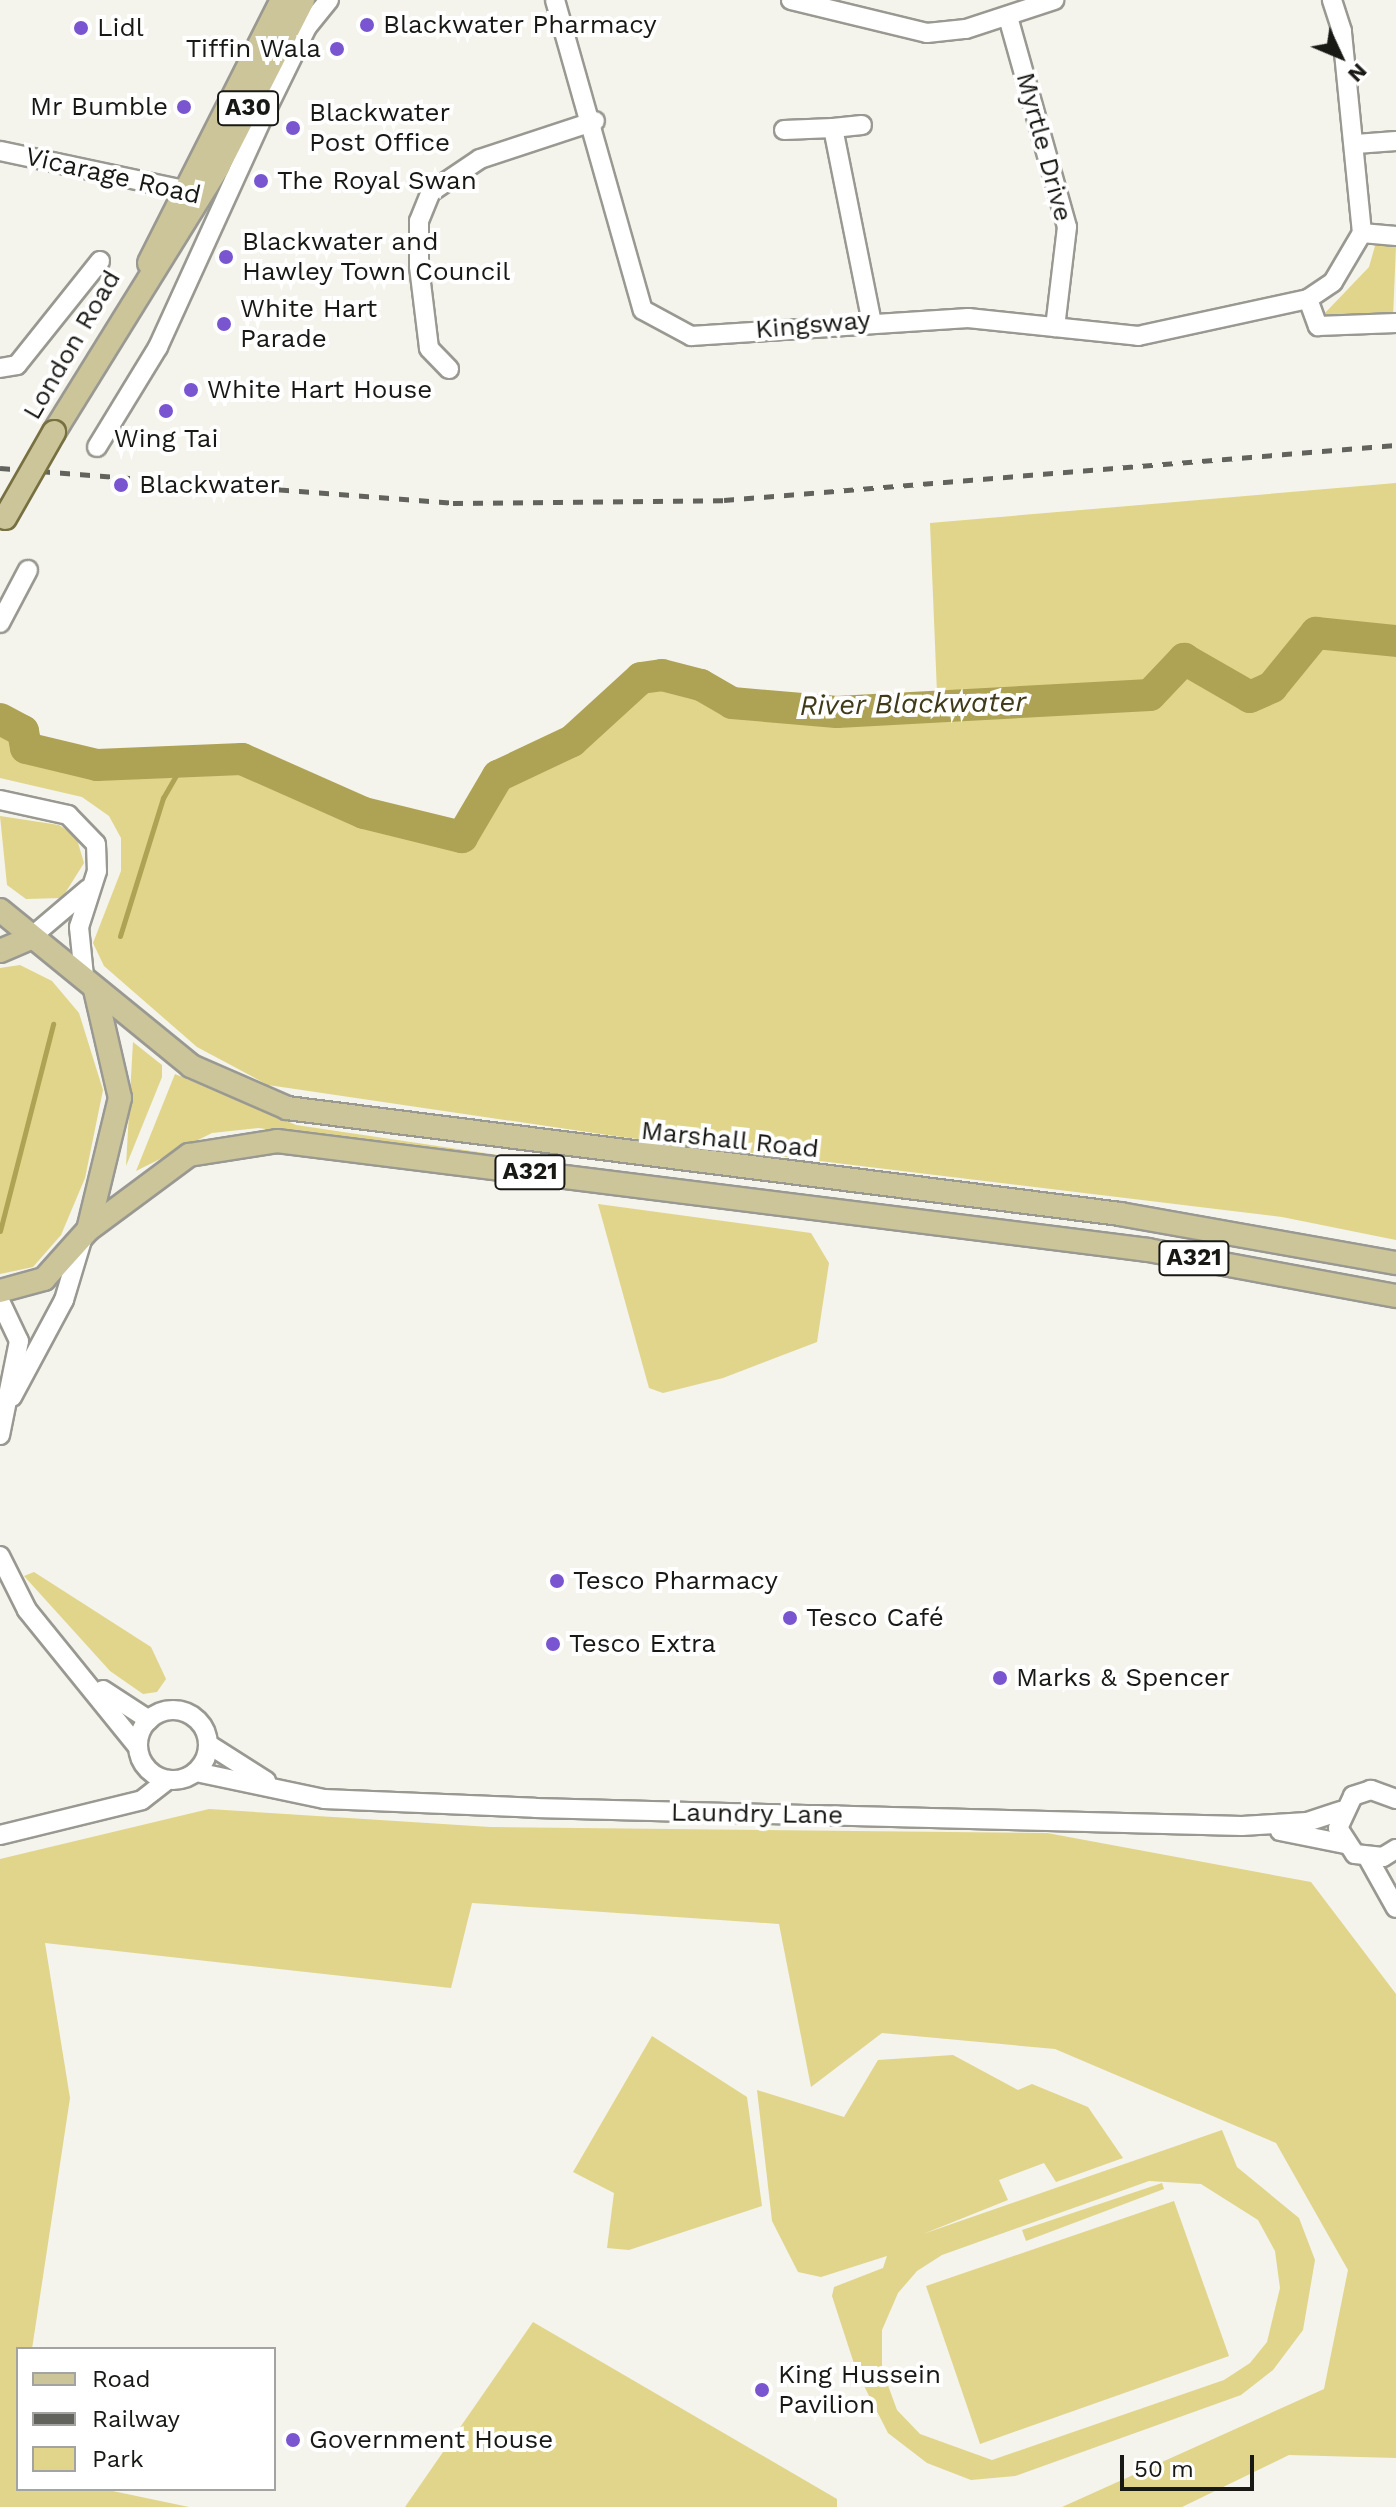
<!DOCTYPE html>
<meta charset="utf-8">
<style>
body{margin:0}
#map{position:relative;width:1396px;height:2507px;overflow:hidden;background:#f4f3ec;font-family:"Work Sans",sans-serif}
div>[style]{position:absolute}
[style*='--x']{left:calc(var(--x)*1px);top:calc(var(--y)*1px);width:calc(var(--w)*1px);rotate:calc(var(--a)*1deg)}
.green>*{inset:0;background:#e0d58a}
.stream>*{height:5px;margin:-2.5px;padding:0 2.5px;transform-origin:2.5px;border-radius:2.5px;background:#aea255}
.river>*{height:32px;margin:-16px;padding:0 16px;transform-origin:16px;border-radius:16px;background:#aea255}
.roads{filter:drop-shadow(2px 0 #999992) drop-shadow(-2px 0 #999992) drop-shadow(0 2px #999992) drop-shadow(0 -2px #999992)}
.minor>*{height:18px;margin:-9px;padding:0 9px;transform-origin:9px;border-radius:9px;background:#fff}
.minor>.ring{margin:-9px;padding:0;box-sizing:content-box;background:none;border:18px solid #fff;border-radius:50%}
.major>*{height:22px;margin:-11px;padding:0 11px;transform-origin:11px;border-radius:11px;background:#ccc59a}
.rail>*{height:5px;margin-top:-2.5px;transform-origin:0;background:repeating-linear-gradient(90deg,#63635e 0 10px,transparent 0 20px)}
.bridges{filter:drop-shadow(2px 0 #777040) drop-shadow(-2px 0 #777040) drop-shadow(0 2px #777040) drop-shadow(0 -2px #777040)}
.major-bridge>*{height:22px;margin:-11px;padding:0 11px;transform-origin:11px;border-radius:11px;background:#ccc59a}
.dots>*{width:22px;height:22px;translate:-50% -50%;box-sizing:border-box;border:4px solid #fff;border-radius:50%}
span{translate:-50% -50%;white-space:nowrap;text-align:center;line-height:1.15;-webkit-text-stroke:8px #fff;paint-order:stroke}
.shield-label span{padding:2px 6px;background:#fff;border:2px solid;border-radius:6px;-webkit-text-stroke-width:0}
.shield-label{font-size:24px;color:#181815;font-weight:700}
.poi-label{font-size:26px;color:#181815}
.left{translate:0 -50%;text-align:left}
.right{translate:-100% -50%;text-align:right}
.street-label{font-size:26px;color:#181815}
.water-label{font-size:28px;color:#3f3a18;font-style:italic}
.legend{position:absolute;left:16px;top:2347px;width:260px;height:144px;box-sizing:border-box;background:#fff;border:2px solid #a3a3a1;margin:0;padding:10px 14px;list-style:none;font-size:24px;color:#181815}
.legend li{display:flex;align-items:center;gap:16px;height:40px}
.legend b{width:40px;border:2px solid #a3a3a1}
.north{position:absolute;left:1300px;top:16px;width:80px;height:80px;-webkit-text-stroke:6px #fff;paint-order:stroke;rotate:134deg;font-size:22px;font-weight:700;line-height:32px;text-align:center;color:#181815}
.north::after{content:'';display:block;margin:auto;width:28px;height:36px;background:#181815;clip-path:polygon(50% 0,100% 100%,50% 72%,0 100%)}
.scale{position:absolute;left:1120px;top:2455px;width:134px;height:36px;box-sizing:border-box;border:4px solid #181815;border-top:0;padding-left:10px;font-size:24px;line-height:28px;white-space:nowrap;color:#181815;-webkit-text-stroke:6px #fff;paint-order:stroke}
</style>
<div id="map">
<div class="green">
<i style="clip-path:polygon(1375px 246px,1396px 246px,1393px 317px,1330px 320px,1325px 313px,1369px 267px)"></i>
<i style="clip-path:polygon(1396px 483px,1396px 1240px,1282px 1217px,621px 1137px,268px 1085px,197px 1047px,104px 966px,93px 943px,121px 871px,121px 838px,109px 816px,82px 797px,0 778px,0 729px,22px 756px,95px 774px,241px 768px,373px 824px,467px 846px,510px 782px,578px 750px,649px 690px,664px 686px,728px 713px,779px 720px,938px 717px,930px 523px)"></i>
<i style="clip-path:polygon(0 816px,59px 825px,76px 836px,84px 863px,62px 898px,26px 899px,7px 885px)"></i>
<i style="clip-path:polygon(20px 965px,52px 981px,79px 1013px,103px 1090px,85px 1178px,61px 1235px,33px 1267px,0 1274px,0 968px)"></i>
<i style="clip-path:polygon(133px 1042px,162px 1065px,162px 1077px,126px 1166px)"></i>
<i style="clip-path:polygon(175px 1074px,296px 1125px,592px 1169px,258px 1128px,212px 1133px,136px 1171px)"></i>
<i style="clip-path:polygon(598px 1204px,811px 1233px,829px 1263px,817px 1342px,723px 1378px,663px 1393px,649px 1388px)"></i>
<i style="clip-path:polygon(34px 1572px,151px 1647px,166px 1679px,157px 1692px,143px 1694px,110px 1671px,24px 1576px)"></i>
<i style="clip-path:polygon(209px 1809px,490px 1827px,1047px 1833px,1311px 1882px,1396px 1994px,1396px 2458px,1289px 2455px,1182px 2507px,1062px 2507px,1324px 2389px,1348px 2270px,1276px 2143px,1055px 2049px,882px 2033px,811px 2087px,779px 1924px,472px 1903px,451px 1988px,45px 1943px,70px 2098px,32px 2349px,18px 2349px,18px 2489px,103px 2489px,189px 2507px,0 2507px,0 1859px)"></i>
<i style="clip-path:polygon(652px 2036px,747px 2097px,762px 2206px,629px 2250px,607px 2248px,614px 2193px,573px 2172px)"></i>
<i style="clip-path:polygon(evenodd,953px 2055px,1018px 2090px,1032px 2084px,1088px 2107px,1123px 2158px,1056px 2182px,1044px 2163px,999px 2180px,1008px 2200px,923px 2234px,1222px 2130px,1237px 2167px,1299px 2218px,1315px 2260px,1303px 2330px,1273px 2370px,1241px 2395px,1015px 2476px,971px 2480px,927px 2463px,888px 2433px,861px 2380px,861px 2363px,859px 2379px,832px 2296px,834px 2287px,883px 2268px,887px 2256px,821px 2277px,798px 2272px,772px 2221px,757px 2090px,844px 2117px,878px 2060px,953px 2055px,1149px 2181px,1201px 2184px,1258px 2220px,1275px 2251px,1280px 2288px,1267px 2342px,1250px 2363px,1224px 2380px,992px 2460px,920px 2434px,897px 2410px,882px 2369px,882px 2330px,898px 2293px,917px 2271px,942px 2255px,1149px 2181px)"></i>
<i style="clip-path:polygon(1162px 2183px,1164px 2189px,1026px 2241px,1022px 2230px)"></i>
<i style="clip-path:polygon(1174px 2201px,1229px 2356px,980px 2444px,926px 2286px)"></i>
<i style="clip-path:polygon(533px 2322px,837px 2499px,837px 2507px,405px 2507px)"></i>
</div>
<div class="stream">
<i style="--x:120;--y:936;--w:145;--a:-72.7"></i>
<i style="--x:163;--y:798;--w:38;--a:-60"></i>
<i style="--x:0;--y:1231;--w:214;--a:-75.6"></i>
</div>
<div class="river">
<i style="--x:0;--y:719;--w:26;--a:28"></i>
<i style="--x:23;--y:731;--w:17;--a:80"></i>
<i style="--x:26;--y:748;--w:73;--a:13.5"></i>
<i style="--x:97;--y:765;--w:145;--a:-2.4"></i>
<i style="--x:242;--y:759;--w:133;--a:23.9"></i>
<i style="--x:364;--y:813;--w:101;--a:13.8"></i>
<i style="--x:462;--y:837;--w:71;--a:-59.5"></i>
<i style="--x:498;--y:776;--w:82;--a:-25.3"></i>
<i style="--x:572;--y:741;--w:93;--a:-42.4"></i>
<i style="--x:641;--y:678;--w:21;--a:-8"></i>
<i style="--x:662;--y:675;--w:40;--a:14.4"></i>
<i style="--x:701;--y:685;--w:36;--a:30"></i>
<i style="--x:732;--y:703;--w:105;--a:4.9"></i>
<i style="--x:837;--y:712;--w:313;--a:-3.1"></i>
<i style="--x:1150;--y:695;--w:50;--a:-46.6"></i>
<i style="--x:1184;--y:659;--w:76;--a:29.9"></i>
<i style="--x:1250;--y:697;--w:24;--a:-24"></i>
<i style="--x:1272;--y:687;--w:70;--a:-50.8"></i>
<i style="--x:1316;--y:633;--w:80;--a:5.7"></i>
</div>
<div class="roads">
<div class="minor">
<i style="--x:555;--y:0;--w:322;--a:74.2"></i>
<i style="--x:643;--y:310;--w:55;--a:28.4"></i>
<i style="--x:691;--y:336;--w:278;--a:-3.7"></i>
<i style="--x:968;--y:318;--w:171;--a:6"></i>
<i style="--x:1138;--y:336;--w:174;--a:-12.3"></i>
<i style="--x:1308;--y:299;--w:30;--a:-34"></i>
<i style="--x:1333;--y:282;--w:57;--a:-59.4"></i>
<i style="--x:1362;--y:233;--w:203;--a:-95.7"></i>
<i style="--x:1342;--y:31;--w:33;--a:-108"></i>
<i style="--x:791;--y:0;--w:140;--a:13.6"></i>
<i style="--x:927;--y:33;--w:39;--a:-6"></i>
<i style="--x:966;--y:29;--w:93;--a:-18.2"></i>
<i style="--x:1008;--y:17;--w:218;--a:74.3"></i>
<i style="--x:1067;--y:227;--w:101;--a:96.8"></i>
<i style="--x:833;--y:128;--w:29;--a:-6"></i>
<i style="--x:784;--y:130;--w:49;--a:-2.3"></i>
<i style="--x:833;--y:128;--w:195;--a:78.7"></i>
<i style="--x:1356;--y:144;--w:40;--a:-4.3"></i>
<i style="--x:0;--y:151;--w:201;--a:12"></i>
<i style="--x:1362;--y:233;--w:34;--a:5"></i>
<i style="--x:1308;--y:299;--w:29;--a:70"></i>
<i style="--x:1318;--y:326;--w:78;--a:-2.2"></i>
<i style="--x:0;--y:368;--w:17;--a:-10"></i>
<i style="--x:17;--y:365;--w:133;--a:-51.4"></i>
<i style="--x:449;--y:369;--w:29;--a:-134"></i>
<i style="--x:429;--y:348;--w:83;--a:-97"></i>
<i style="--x:419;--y:266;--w:45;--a:-90"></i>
<i style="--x:419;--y:221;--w:31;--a:-68"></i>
<i style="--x:431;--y:192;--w:59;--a:-34"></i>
<i style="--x:480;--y:159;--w:121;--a:-18.3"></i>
<i style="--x:97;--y:447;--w:117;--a:-58.6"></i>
<i style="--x:158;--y:347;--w:251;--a:-65.5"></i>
<i style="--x:262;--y:119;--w:102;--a:-63.9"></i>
<i style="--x:307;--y:27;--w:35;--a:-51"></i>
<i style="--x:0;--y:623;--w:60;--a:-62.2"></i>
<i style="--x:0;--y:800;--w:70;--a:12.4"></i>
<i style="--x:68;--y:815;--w:40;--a:46"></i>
<i style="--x:96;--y:844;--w:27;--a:88"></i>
<i style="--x:97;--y:871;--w:59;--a:107.8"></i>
<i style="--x:79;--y:927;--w:49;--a:84.2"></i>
<i style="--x:30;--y:938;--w:76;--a:-40.2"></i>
<i style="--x:0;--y:1301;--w:44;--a:64.6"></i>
<i style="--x:19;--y:1341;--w:96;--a:101.4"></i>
<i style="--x:12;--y:1397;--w:110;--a:-61.8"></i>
<i style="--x:64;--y:1300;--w:63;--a:-73.3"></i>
<i style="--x:0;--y:1556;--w:60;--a:63.4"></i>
<i style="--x:27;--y:1610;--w:176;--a:51"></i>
<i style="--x:103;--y:1690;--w:55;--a:33.1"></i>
<i class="ring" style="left:138px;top:1710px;width:52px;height:52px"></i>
<i style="--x:208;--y:1744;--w:69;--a:32.5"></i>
<i style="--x:196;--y:1772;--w:131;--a:11.9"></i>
<i style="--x:324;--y:1799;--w:211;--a:2.4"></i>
<i style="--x:535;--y:1808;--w:707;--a:1.46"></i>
<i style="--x:1242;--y:1826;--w:65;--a:-3.5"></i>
<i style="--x:1307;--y:1822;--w:36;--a:-18"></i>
<i style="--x:1396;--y:1799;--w:27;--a:-160"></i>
<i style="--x:1371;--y:1790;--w:19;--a:162"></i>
<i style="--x:1353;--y:1796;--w:35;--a:115"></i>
<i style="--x:1338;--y:1828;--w:31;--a:57"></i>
<i style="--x:1355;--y:1854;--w:28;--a:6"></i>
<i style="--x:1383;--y:1857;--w:15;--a:-32"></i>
<i style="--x:1280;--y:1831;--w:66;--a:11.3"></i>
<i style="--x:0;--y:1835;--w:146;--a:-13.8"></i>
<i style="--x:142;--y:1800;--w:33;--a:-38"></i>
<i style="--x:1368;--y:1858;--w:57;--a:60.8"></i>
</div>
<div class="major">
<i style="--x:149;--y:263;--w:295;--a:-63.2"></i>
<i style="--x:54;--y:432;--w:312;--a:-58.2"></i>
<i style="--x:218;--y:167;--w:187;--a:-63"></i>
<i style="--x:0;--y:910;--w:247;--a:39.2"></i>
<i style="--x:191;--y:1066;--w:105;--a:23.6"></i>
<i style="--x:287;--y:1108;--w:840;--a:7.25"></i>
<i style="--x:1120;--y:1214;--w:280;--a:10.1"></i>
<i style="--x:0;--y:951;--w:33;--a:-23"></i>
<i style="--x:88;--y:1230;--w:126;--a:-36.6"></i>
<i style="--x:189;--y:1155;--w:89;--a:-9"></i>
<i style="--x:277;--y:1141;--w:878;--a:7.13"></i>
<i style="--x:1148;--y:1250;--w:252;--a:10.5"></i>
<i style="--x:0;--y:1291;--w:46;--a:-15.3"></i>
<i style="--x:44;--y:1279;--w:66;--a:-48.1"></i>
<i style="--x:88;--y:1230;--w:136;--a:-76.4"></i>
<i style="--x:120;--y:1098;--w:111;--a:-103"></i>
</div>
</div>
<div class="rail">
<i style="--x:0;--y:468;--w:454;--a:4.4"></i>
<i style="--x:453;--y:503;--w:271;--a:-0.6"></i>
<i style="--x:724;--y:500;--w:674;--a:-4.68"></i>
</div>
<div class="bridges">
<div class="major-bridge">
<i style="--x:5;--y:518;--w:99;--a:-60.3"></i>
</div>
</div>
<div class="dots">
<i style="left:367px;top:25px;background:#7956d0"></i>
<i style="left:81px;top:28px;background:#7956d0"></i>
<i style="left:337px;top:49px;background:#7956d0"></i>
<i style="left:184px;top:107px;background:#7956d0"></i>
<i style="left:293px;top:128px;background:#7956d0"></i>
<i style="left:261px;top:181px;background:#7956d0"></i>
<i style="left:226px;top:257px;background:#7956d0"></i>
<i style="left:224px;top:324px;background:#7956d0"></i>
<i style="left:191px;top:390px;background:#7956d0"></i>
<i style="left:166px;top:411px;background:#7956d0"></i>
<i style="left:121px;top:485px;background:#7956d0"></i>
<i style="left:557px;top:1581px;background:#7956d0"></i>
<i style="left:790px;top:1618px;background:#7956d0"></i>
<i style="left:553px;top:1644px;background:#7956d0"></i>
<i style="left:1000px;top:1678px;background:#7956d0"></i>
<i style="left:762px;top:2390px;background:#7956d0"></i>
<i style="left:293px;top:2440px;background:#7956d0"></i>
</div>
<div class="shield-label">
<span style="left:248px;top:108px">A30</span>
<span style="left:530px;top:1172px">A321</span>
<span style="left:1194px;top:1258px">A321</span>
</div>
<div class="poi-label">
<span class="left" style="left:383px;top:25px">Blackwater Pharmacy</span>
<span class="left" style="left:97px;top:28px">Lidl</span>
<span class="right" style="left:321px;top:49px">Tiffin Wala</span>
<span class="right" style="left:168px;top:107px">Mr Bumble</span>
<span class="left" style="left:309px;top:128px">Blackwater<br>Post Office</span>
<span class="left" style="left:277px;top:181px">The Royal Swan</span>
<span class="left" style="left:242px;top:257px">Blackwater and<br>Hawley Town Council</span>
<span class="left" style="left:240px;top:324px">White Hart<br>Parade</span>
<span class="left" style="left:207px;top:390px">White Hart House</span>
<span style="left:166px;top:439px">Wing Tai</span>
<span class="left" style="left:139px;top:485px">Blackwater</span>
<span class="left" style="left:573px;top:1581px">Tesco Pharmacy</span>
<span class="left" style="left:806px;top:1618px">Tesco Café</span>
<span class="left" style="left:569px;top:1644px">Tesco Extra</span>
<span class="left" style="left:1016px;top:1678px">Marks &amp; Spencer</span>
<span class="left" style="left:778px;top:2390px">King Hussein<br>Pavilion</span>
<span class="left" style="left:309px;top:2440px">Government House</span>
</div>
<div class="street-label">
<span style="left:1044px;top:147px;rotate:75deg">Myrtle Drive</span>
<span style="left:113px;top:176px;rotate:13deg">Vicarage Road</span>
<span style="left:813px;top:325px;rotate:-5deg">Kingsway</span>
<span style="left:72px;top:345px;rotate:-60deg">London Road</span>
<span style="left:730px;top:1140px;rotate:6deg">Marshall Road</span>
<span style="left:757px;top:1814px;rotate:1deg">Laundry Lane</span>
</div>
<div class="water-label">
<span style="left:913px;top:704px;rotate:-1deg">River Blackwater</span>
</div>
<ul class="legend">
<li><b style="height:10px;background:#ccc59a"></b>Road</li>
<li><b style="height:10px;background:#63635e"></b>Railway</li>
<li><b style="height:22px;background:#e0d58a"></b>Park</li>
</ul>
<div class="north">N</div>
<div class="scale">50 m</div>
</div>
